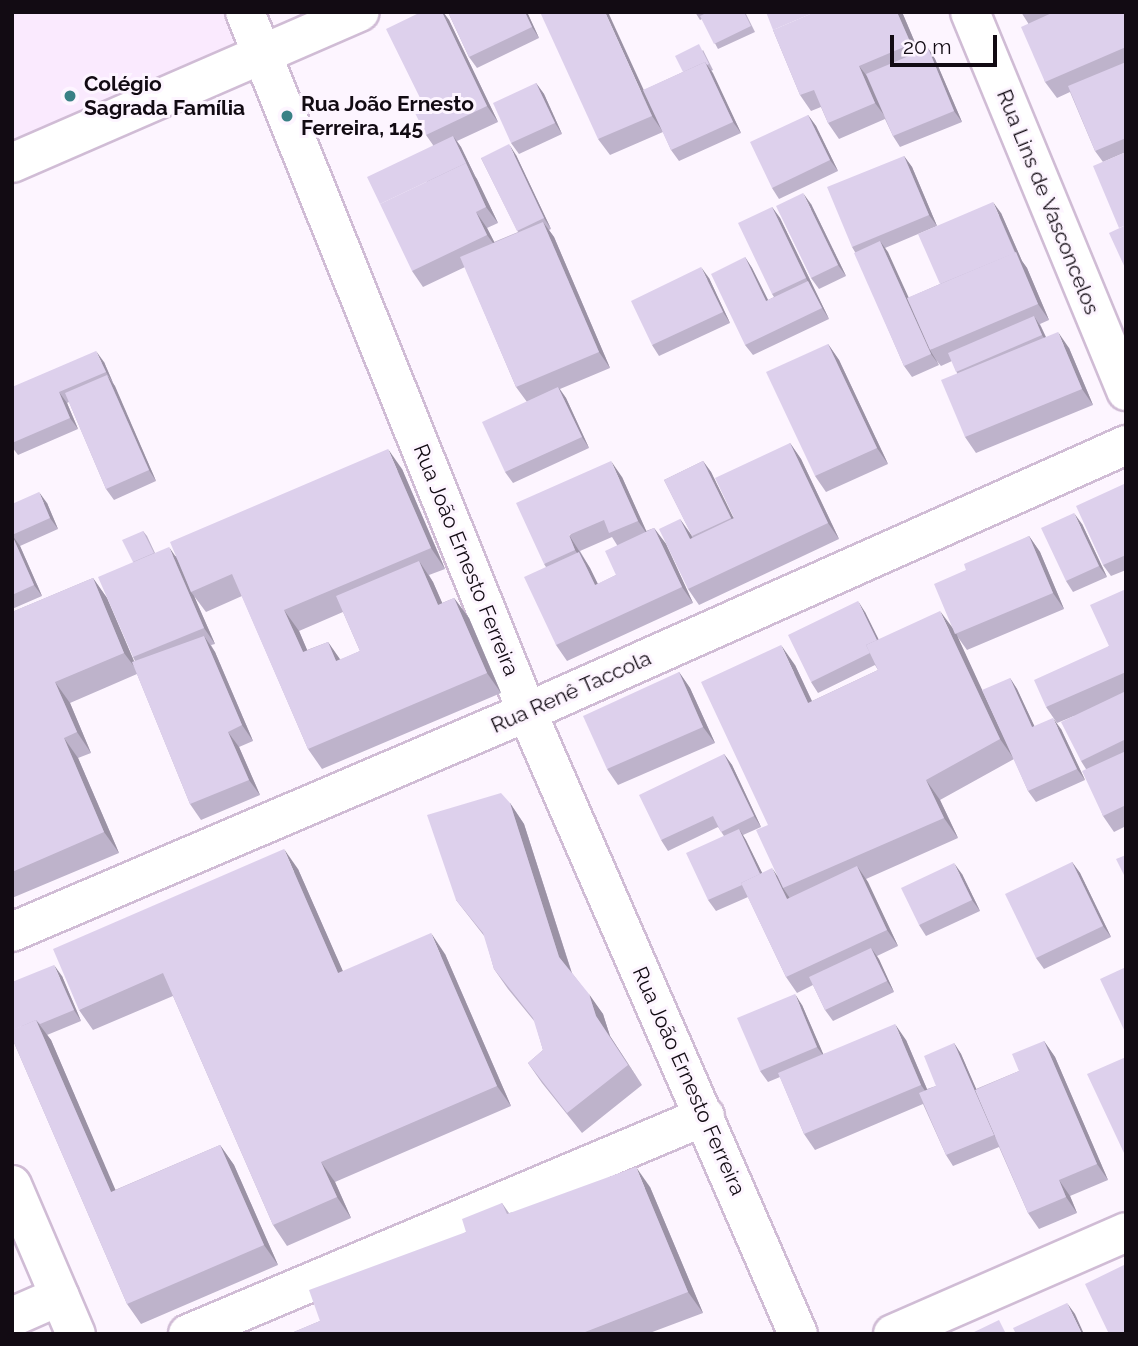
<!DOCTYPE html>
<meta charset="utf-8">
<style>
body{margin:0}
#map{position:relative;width:1138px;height:1346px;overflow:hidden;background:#fdf5ff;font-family:Raleway,sans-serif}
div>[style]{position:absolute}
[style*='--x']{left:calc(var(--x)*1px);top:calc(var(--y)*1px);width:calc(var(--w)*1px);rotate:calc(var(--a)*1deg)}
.built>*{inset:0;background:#faeafe}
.roads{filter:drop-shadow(2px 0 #d0bcd5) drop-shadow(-2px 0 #d0bcd5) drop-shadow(0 2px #d0bcd5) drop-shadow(0 -2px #d0bcd5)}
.minor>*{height:38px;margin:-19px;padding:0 19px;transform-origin:19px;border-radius:19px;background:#fff}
.major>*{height:38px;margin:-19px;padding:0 19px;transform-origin:19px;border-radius:19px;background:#fff}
.wall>*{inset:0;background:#beb3cb}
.shaded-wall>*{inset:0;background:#9b92a5}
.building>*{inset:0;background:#ddd0ec}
.dots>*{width:19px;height:19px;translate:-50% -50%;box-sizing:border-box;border:4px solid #fdf5ff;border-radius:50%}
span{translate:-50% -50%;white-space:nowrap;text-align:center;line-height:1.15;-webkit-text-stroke:6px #fdf5ff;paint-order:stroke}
.poi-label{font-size:21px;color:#120b13;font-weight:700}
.left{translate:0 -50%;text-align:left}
.street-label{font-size:21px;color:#120b13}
.frame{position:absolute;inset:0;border:14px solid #120b13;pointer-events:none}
.scale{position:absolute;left:890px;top:35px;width:107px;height:32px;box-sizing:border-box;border:4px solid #120b13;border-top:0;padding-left:9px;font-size:21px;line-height:24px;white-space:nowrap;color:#120b13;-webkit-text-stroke:5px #fdf5ff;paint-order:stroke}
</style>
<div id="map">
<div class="built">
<i style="clip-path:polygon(12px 12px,230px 12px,244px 46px,12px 146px)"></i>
</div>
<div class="roads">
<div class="minor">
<i style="--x:245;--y:12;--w:755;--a:68.06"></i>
<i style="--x:527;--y:712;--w:678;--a:66.46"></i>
<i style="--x:970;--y:12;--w:410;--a:67.6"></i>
<i style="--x:12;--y:163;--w:379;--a:-23.5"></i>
<i style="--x:12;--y:1185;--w:162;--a:66.8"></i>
<i style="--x:12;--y:1317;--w:52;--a:-23.6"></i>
<i style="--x:188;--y:1334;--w:561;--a:-22.86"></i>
</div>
<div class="major">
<i style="--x:12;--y:932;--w:560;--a:-23.13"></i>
<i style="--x:527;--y:712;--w:656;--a:-24.02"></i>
<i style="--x:893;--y:1334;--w:254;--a:-23.6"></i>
</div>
</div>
<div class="wall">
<i style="clip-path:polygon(421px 12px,443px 12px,449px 20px,498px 122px,457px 141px,461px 147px,498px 223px,487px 228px,494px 242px,518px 232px,481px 158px,516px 155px,551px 229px,549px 230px,554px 237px,610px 368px,560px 389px,566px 398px,589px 448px,513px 483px,505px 472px,527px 402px,516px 387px,465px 267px,423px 287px,412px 271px,433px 145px,426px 135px,423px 104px)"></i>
<i style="clip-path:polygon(448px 12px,527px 12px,539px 38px,477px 68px,469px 57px)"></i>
<i style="clip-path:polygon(695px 12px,745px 12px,755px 32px,718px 49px,702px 19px,700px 20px)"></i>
<i style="clip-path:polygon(902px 12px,919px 52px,928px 48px,935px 59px,962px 122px,900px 147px,893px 136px,885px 119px,839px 139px,828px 123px,821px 107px,811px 111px,800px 95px,773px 30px)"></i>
<i style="clip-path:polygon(1021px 12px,1126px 12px,1126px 152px,1103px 162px,1095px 151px,1070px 92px,1057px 98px,1045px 82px,1028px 23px)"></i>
<i style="clip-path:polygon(703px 50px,713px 70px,711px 71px,741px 133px,679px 161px,671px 150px,663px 132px,610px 155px,598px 139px,644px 90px,683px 72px)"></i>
<i style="clip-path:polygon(536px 83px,544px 94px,562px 134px,519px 154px,511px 143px)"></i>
<i style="clip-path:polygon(808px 115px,816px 126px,838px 171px,779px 199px,772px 188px)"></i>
<i style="clip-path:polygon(904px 156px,912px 167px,937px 226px,885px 248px,908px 298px,940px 284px,1001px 213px,1022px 261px,1027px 268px,1049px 320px,1040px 324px,1046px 337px,1069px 348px,1093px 405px,976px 453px,965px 437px,957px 373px,952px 361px,941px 366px,936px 360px,939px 365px,912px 377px,904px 366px,855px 252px,852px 247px)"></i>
<i style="clip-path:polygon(811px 204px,846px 276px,819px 289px,811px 278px)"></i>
<i style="clip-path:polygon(772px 207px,780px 218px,829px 319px,753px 355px,745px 345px,745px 257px,752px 268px,768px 300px,774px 297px,772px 294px)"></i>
<i style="clip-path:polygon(709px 278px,730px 323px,659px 356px,652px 345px)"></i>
<i style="clip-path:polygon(828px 344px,839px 360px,888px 464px,826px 492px,815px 476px)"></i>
<i style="clip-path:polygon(104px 362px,156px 481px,114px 500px,106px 489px,69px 402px,67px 403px,78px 429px,18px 455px,12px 447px,12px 387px)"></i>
<i style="clip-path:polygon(790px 443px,801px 459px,839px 539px,699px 605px,688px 589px,680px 519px,693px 537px,664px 480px,703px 461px,711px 472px,733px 518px)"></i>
<i style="clip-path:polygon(evenodd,402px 469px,445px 569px,429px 575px,433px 582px,442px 603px,454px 598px,469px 618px,501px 693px,322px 769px,308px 749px,242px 596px,206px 612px,194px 596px,215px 644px,211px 645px,215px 652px,253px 741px,239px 747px,260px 795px,201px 820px,190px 804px,137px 674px,70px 703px,91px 753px,78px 758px,119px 853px,12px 898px,12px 612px,93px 578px,107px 598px,134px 661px,135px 661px,133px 657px,133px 562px,143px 531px,147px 536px,155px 553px,176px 556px,402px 469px,343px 612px,360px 651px,340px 660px,328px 642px,307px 650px,299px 631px,343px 612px)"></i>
<i style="clip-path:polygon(evenodd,622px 477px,646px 531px,654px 528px,666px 544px,693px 603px,567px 661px,556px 645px,546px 567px,544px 564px,622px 477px,612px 537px,617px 545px,616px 575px,598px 584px,590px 568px,580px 551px,612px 537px)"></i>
<i style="clip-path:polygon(1126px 486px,1126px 570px,1111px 576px,1103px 565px)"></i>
<i style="clip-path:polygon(47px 503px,58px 529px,20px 546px,42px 596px,12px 609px,12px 504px)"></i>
<i style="clip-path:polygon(1082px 524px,1107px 577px,1073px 592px,1066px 581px)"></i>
<i style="clip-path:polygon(1029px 536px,1040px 552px,1064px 609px,967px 650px,957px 636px,1001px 732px,1010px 678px,1017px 689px,1034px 726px,1061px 729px,1085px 780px,1036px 802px,1028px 791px,1014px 759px,940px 800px,958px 838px,866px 879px,898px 946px,877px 956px,894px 992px,833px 1021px,825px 1010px,813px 985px,797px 993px,786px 977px,748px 897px,716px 911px,708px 900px,724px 836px,718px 827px,668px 851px,661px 840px,724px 754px,732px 765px,761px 827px,743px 835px,762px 873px,778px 876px,768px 825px,795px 665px,812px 701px,878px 670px,875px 665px,818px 693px,811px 682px,865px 612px,879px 640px,953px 630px,966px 570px)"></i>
<i style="clip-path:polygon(1126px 589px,1126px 826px,1114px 832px,1103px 816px,1086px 769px,1081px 761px,1074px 716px,1057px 723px,1046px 707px,1109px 646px)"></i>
<i style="clip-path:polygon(679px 672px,690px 688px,715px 743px,618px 785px,607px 769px)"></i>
<i style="clip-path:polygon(510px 803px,524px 824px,572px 973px,603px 1014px,610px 1036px,642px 1085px,582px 1133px,542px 1083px,528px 1063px,543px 1050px,535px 1022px,508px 989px,494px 969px,485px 937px,456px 900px)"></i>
<i style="clip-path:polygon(1072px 862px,1080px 873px,1111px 937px,1044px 969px,1036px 958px)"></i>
<i style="clip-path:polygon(298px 869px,343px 972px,445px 954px,511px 1106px,335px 1182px,351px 1218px,287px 1246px,273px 1225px,173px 996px,93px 1030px,79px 1010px)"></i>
<i style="clip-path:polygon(962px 874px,980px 911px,926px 936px,919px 925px)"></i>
<i style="clip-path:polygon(62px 976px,81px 1021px,47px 1035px,51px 1040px,115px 1190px,220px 1145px,234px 1165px,278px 1265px,141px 1324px,127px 1304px,12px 1038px)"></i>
<i style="clip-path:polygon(802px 1005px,823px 1054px,906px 1040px,927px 1089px,936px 1086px,954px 1043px,961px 1054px,976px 1089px,1019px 1071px,1044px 1041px,1055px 1057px,1108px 1180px,1070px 1196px,1077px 1213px,1039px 1229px,1028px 1213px,999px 1147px,953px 1166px,946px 1155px,923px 1104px,815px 1150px,804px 1134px,780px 1077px,768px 1082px,760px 1071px)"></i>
<i style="clip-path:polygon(650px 1187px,703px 1313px,647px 1334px,289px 1334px,320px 1321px,466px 1232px,502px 1203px,509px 1213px)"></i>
</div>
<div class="shaded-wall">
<i style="clip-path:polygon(442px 12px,443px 12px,449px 20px,498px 122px,487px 106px)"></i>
<i style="clip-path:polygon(525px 12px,527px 12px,539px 38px,532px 27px)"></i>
<i style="clip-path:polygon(605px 12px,608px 12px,663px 132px,652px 116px)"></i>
<i style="clip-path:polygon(897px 12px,902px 12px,922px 59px,911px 44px)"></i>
<i style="clip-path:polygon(928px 48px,935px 59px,962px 122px,954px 111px)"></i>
<i style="clip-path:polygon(705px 62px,713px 73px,741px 133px,733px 122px)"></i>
<i style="clip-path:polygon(859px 66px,871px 81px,887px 119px,875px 103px)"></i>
<i style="clip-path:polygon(536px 83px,544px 94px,562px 134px,555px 123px)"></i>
<i style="clip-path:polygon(808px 115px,816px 126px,838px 171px,830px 160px)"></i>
<i style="clip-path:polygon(453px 136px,461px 147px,475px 176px,467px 165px)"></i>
<i style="clip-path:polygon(509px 144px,516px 155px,551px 229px,544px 218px)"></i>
<i style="clip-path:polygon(904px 156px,912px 167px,937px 226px,929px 215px)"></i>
<i style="clip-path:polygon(466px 163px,477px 179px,498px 223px,486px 207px)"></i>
<i style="clip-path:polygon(803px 193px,811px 204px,846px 276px,838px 265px)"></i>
<i style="clip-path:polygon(993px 202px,1001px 213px,1022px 261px,1027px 268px,1049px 320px,1038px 304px)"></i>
<i style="clip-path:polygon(772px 207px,780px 218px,829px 319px,822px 308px,806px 278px)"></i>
<i style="clip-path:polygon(476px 212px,487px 228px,499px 251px,487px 235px)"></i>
<i style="clip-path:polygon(543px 222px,554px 237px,610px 368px,599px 352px)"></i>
<i style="clip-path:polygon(880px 241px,888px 252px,932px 349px,930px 350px,939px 365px,931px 354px)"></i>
<i style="clip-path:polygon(745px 257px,752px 268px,774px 312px,766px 301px)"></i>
<i style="clip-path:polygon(701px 267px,709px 278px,730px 323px,723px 312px)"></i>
<i style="clip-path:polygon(1034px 316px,1041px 327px,1050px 346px,1042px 335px)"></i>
<i style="clip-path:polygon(1058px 332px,1069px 348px,1093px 405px,1082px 389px)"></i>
<i style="clip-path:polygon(828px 344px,839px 360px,888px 464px,877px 448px)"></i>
<i style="clip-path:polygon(96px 351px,104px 362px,113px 383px,106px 372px)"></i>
<i style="clip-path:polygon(107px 375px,115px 386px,156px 481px,149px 470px)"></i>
<i style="clip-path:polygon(558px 387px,566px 398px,589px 448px,582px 437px)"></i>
<i style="clip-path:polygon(59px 392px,67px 403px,78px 429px,70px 418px)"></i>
<i style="clip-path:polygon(790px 443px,801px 459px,839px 539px,828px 523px)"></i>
<i style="clip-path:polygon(388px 449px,402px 469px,445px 569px,431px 548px)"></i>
<i style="clip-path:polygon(611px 461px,622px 477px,649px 537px,638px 521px)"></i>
<i style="clip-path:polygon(703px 461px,711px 472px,739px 529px,731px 518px)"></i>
<i style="clip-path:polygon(39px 492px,47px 503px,58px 529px,50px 518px)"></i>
<i style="clip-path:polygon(1074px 513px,1082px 524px,1107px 577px,1099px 566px)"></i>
<i style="clip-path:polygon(680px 519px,691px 535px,701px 555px,690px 539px)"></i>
<i style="clip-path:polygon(654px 528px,666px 544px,693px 603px,682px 587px)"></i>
<i style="clip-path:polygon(12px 535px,20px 546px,42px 596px,34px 585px)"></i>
<i style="clip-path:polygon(569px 535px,590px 568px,606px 601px,595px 585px,585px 564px,575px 550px)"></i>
<i style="clip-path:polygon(1029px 536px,1040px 552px,1064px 609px,1053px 593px)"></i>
<i style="clip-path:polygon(169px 547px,180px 563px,191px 592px,194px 596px,215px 644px,204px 628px)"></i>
<i style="clip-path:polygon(419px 561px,433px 582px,452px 625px,438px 605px)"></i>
<i style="clip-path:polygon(93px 578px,107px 598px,139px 673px,124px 653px)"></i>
<i style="clip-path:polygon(454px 598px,469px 618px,501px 693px,487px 673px)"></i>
<i style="clip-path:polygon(858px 601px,865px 612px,888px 659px,880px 648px)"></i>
<i style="clip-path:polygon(284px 610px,299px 631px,317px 673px,303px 652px)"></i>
<i style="clip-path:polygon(940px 611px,955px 631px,1014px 759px,1000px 739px)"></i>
<i style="clip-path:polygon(204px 636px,215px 652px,253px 741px,242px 725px)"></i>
<i style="clip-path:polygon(328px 642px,342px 662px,336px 661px)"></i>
<i style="clip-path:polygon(781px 645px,795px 665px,822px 723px,808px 703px)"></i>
<i style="clip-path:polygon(679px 672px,690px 688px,715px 743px,703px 727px)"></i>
<i style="clip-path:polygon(1010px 678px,1017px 689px,1040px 738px,1032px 727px)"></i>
<i style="clip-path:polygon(55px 682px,70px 703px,91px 753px,77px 732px)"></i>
<i style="clip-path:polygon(1053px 718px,1061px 729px,1085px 780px,1077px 769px)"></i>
<i style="clip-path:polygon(228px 732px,239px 747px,260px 795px,249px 780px)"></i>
<i style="clip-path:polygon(64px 738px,78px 758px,119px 853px,104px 832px)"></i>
<i style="clip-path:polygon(724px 754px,732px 765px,761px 827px,754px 816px)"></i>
<i style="clip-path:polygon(926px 780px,940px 800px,958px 838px,944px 818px)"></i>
<i style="clip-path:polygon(510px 803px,524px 824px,573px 977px,559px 957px)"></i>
<i style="clip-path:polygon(739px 829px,746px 840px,769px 887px,761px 876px)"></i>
<i style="clip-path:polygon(284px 849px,298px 869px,353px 994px,338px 973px)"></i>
<i style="clip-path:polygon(1072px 862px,1080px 873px,1111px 937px,1103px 926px)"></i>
<i style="clip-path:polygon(954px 863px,962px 874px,980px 911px,972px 900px)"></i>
<i style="clip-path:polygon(857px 866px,868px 882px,898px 946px,887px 930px)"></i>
<i style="clip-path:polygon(772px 868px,783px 884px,783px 888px,789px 897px,798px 915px,787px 899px)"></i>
<i style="clip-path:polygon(431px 933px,445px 954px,511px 1106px,497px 1086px)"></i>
<i style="clip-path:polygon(871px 948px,879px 959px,894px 992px,887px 981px)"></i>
<i style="clip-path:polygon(54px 965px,62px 976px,81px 1021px,74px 1010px)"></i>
<i style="clip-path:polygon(589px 994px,603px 1014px,610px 1036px,642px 1085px,596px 1016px)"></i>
<i style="clip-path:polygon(795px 994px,802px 1005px,825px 1058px,817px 1047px)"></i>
<i style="clip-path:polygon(36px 1020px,51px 1040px,125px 1212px,111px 1192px)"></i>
<i style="clip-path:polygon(895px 1024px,906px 1040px,932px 1101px,921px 1085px)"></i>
<i style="clip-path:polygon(1044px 1041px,1055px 1057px,1108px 1180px,1097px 1164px)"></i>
<i style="clip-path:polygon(954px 1043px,961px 1054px,1001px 1146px,994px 1135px)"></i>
<i style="clip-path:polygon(220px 1145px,234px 1165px,278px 1265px,264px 1245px)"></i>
<i style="clip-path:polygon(321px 1162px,335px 1182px,351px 1218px,337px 1197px)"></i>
<i style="clip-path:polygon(636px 1167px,650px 1187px,703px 1313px,688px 1292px)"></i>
<i style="clip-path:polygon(1059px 1180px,1070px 1196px,1077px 1213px,1066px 1197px)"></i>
<i style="clip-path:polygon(1067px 1303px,1075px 1314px,1084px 1334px,1082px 1334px)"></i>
</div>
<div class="building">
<i style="clip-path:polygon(421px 12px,442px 12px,487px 106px,426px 135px,413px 109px,423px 104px,386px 29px)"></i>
<i style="clip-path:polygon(448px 12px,525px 12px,532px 27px,469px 57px)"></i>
<i style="clip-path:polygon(540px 12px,605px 12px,652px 116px,598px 139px)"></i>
<i style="clip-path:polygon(708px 12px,744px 12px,751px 26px,714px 44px,700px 16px)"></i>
<i style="clip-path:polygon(766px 12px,815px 12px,773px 30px)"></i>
<i style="clip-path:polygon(815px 12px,897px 12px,911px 44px,859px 66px,875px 103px,828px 123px,814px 90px,800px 95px,773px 30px)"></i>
<i style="clip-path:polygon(1054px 12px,1126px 12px,1126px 47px,1045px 82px,1021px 27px)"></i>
<i style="clip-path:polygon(699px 44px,709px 64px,707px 65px,705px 62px,683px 72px,675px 56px)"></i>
<i style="clip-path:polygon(928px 48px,954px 111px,893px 136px,866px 74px)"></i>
<i style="clip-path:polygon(705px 62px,733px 122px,671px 150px,643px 90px)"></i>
<i style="clip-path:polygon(1126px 62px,1126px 138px,1095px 151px,1068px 86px)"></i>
<i style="clip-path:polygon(536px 83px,555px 123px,511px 143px,493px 103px)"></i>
<i style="clip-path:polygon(808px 115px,830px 160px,772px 188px,750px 142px)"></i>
<i style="clip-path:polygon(453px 136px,467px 165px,466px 163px,380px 204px,367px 177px)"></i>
<i style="clip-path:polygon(509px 144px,544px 218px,517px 231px,481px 158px)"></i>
<i style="clip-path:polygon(1126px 152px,1126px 225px,1119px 228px,1093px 166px)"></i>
<i style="clip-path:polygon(904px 156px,929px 215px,852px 247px,827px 187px)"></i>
<i style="clip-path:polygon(466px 163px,486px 207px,476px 212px,487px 235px,412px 271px,380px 204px)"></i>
<i style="clip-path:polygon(803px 193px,838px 265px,811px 278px,776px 206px)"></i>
<i style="clip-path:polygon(993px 202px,1015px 253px,940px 284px,918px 234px)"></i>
<i style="clip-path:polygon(772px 207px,806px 278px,772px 294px,738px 223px)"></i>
<i style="clip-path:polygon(543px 222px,599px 352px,516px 387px,460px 257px)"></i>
<i style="clip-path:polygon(1126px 225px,1126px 270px,1109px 233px)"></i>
<i style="clip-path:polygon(880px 241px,931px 354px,904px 366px,854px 253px)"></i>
<i style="clip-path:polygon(1016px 252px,1038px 304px,930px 350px,907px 298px)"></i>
<i style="clip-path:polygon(745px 257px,766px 301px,808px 281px,822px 308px,745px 345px,711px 274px)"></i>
<i style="clip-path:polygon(701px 267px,723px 312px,652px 345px,631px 301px)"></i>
<i style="clip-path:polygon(1034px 316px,1042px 335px,956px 372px,948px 353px)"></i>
<i style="clip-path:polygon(1058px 332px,1082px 389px,965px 437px,941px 380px)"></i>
<i style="clip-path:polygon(828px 344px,877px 448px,815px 476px,766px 372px)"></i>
<i style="clip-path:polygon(96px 351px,106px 372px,59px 392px,70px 418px,12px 443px,12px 387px)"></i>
<i style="clip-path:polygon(107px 375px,149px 470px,106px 489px,65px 393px)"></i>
<i style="clip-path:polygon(558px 387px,582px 437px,505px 472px,482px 422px)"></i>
<i style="clip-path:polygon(790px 443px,828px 523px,688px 589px,659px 529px,680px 519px,690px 539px,734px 518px,715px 478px)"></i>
<i style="clip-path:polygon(388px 449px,431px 548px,284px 610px,303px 652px,328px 642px,336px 661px,360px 651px,336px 596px,419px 561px,438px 605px,454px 598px,487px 673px,308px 749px,232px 574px,191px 592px,170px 542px)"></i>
<i style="clip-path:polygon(611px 461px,638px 521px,609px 533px,604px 520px,569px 535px,575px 550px,544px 564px,516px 503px)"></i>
<i style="clip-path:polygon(703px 461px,731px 518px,692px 536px,664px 480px)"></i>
<i style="clip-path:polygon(1124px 484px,1126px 487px,1126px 555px,1103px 565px,1076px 506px)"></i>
<i style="clip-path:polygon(39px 492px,50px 518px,12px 535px,34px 585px,12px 595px,12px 504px)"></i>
<i style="clip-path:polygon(1074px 513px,1099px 566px,1066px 581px,1041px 528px)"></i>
<i style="clip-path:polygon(654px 528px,682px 587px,556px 645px,524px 577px,579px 552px,595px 585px,616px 575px,605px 551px)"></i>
<i style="clip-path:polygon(143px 531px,154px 553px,133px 562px,122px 540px)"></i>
<i style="clip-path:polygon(1029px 536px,1053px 593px,955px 634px,934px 584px,966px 570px,964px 564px)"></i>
<i style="clip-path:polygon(169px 547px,204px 628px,133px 657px,98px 577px)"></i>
<i style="clip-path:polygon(93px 578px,124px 653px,55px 682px,77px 732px,64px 738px,104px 832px,12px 872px,12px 612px)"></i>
<i style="clip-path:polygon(1126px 589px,1126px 672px,1046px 707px,1034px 680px,1109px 646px,1090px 605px)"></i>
<i style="clip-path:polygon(858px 601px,877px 640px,866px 645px,870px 653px,811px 682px,788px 635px)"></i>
<i style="clip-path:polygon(940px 611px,1000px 739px,926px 780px,944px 818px,783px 888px,756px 830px,768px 825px,701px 682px,781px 645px,808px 703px,878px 670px,866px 645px)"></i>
<i style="clip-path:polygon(204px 636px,242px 725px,228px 732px,249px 780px,190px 804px,132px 662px)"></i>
<i style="clip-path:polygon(679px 672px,703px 727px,607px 769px,583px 716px)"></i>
<i style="clip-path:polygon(1010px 678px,1032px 727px,1053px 718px,1077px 769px,1028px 791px,982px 690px)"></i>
<i style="clip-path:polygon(1126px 691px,1126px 739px,1081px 761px,1061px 722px)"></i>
<i style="clip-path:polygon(1126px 751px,1126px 805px,1103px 816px,1082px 771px)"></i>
<i style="clip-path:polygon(724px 754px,754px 816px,721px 832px,713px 816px,661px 840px,639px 795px)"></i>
<i style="clip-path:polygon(501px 793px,510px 803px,559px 957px,589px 994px,596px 1016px,628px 1065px,567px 1113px,528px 1063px,543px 1050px,533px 1018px,494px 969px,483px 933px,456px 900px,427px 815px)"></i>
<i style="clip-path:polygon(739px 829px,760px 874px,741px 883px,742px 885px,708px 900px,686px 853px)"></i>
<i style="clip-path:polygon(284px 849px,338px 973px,431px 933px,497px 1086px,321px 1162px,337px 1197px,273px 1225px,163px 973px,79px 1010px,53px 949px)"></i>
<i style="clip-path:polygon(1126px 855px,1126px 879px,1116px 859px)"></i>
<i style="clip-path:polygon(1072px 862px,1103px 926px,1036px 958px,1005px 894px)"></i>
<i style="clip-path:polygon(954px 863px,972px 900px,919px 925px,901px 888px)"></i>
<i style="clip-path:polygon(857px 866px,887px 930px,786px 977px,741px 883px,772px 868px,787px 899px)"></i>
<i style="clip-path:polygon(871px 948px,887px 981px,825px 1010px,809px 977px)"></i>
<i style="clip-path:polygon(54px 965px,74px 1010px,40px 1024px,36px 1020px,13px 1030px,12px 1027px,12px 982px)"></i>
<i style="clip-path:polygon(1126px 967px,1126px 1034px,1100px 979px)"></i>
<i style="clip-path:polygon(795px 994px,817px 1047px,760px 1071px,737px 1018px)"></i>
<i style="clip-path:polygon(36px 1020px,111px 1192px,220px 1145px,264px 1245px,127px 1304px,12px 1038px,12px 1030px)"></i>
<i style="clip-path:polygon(895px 1024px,921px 1085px,804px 1134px,778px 1073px)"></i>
<i style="clip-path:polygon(1044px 1041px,1097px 1164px,1059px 1180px,1066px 1197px,1028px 1213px,975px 1090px,1019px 1071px,1012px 1054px)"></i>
<i style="clip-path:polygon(954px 1043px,994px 1135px,946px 1155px,919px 1093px,936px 1086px,924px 1056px)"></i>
<i style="clip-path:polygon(1126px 1057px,1126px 1152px,1124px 1153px,1087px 1074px)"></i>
<i style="clip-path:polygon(636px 1167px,688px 1292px,580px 1334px,289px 1334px,320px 1321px,309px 1290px,466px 1232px,462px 1219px,502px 1203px,507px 1214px)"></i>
<i style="clip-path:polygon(1126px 1264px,1126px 1334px,1109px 1334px,1085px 1284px)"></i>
<i style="clip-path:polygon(1067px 1303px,1082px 1334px,1016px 1334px,1013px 1328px)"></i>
<i style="clip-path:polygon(999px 1320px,1006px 1334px,970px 1334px)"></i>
</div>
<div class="dots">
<i style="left:70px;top:96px;background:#398185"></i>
<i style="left:287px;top:116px;background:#398185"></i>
</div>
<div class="poi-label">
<span class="left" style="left:84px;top:96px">Colégio<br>Sagrada Família</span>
<span class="left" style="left:301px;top:116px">Rua João Ernesto<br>Ferreira, 145</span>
</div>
<div class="street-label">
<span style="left:1048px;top:202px;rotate:68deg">Rua Lins de Vasconcelos</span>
<span style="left:466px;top:560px;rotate:68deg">Rua João Ernesto Ferreira</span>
<span style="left:571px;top:692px;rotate:-24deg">Rua Renê Taccola</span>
<span style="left:689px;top:1081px;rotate:66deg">Rua João Ernesto Ferreira</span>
</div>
<div class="frame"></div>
<div class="scale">20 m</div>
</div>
